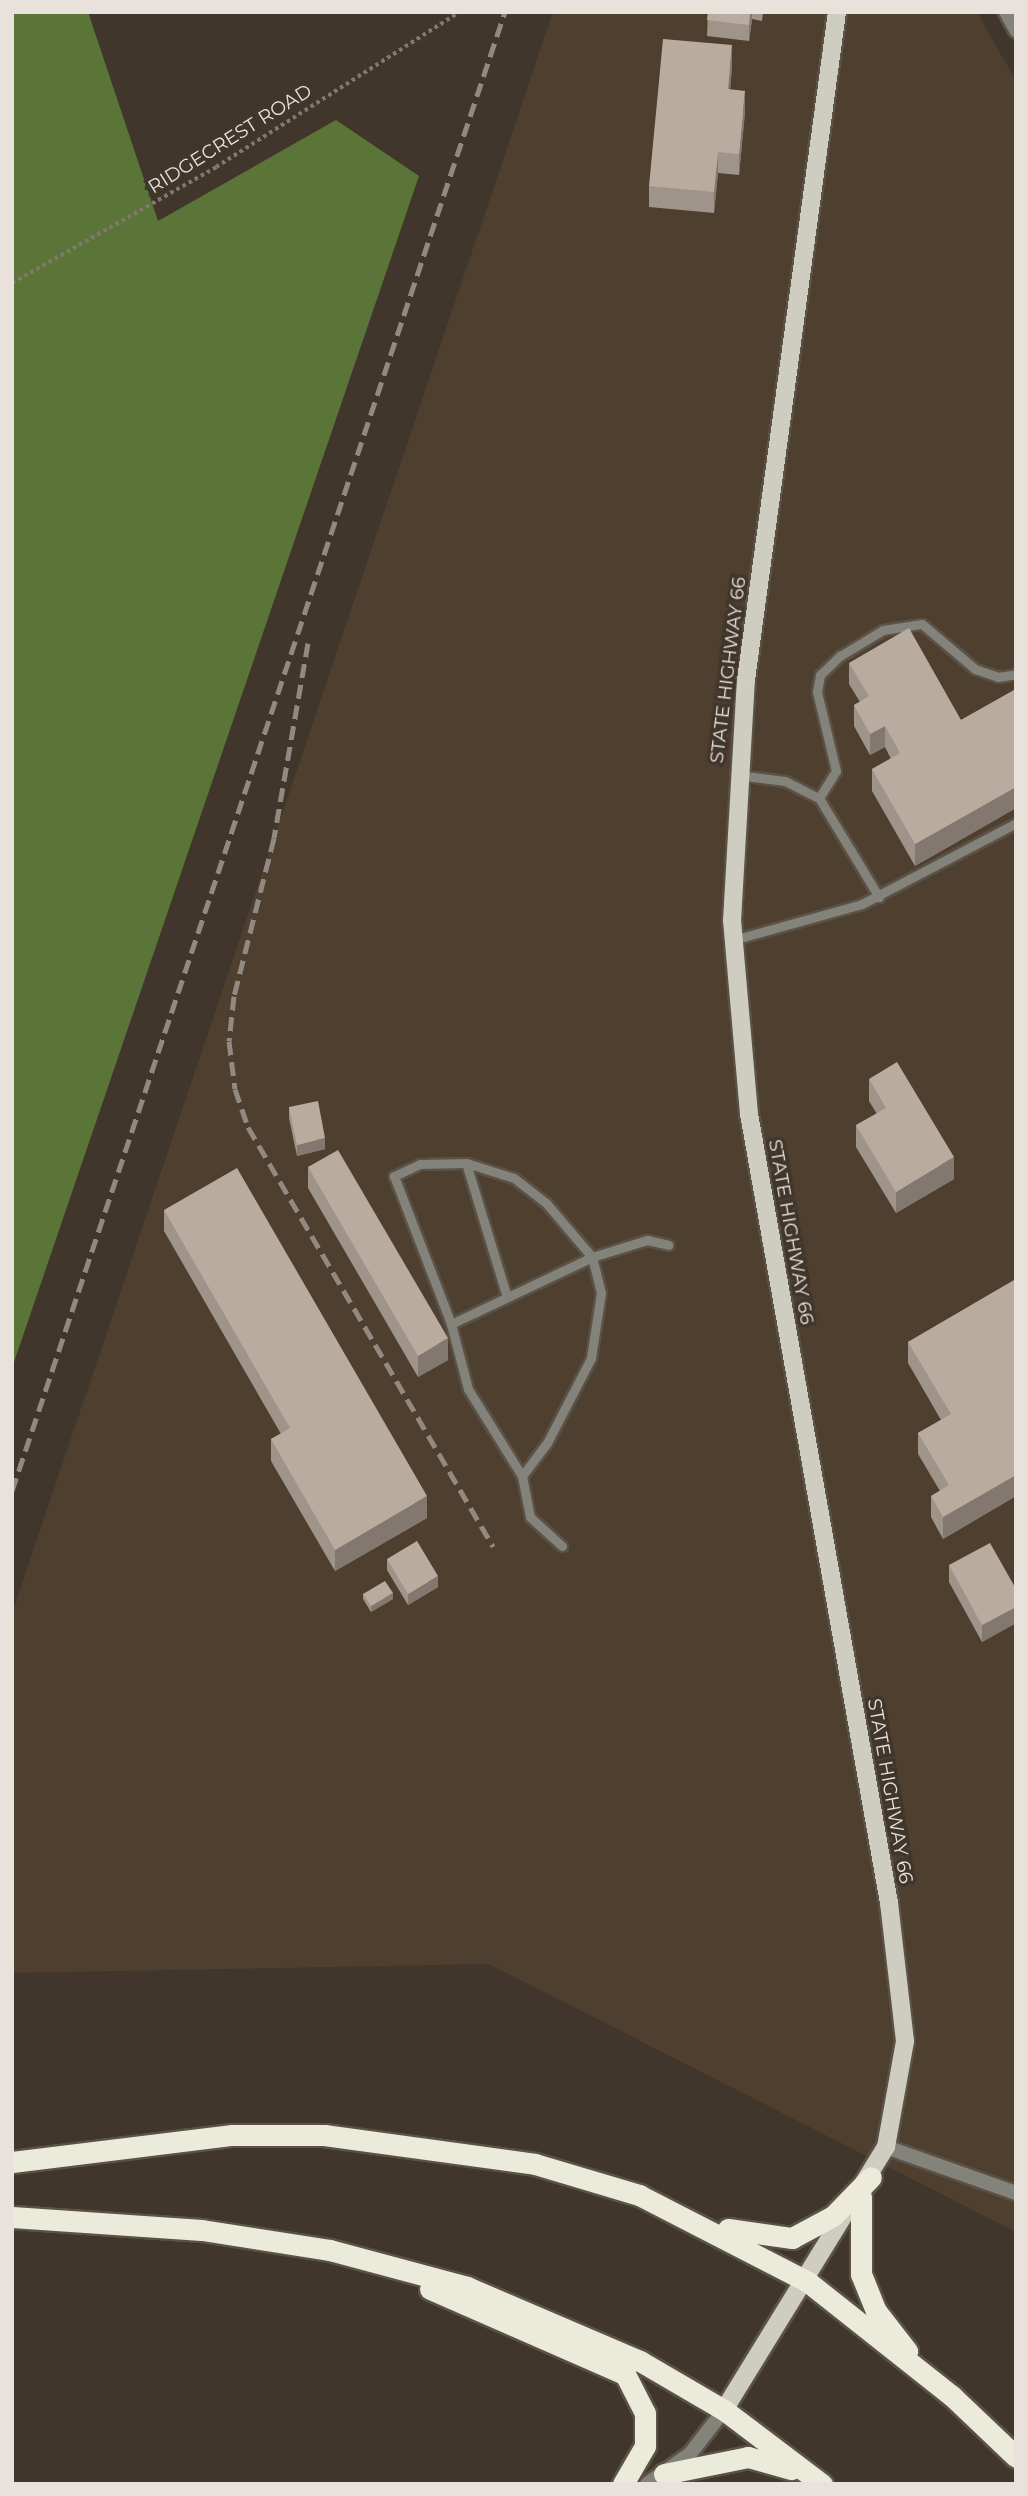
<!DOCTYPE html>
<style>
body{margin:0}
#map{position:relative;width:1028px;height:2496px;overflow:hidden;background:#40362b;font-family:Montserrat,sans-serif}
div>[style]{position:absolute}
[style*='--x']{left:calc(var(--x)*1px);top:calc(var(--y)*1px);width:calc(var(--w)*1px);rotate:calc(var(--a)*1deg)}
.built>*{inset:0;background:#4e3f2f}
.forest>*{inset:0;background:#5b7539}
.path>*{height:3.5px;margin-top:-1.75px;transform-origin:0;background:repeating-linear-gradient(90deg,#81786f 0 3.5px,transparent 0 7px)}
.roads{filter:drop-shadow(2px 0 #5b5247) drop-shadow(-2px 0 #5b5247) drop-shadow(0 2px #5b5247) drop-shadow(0 -2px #5b5247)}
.lane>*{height:9px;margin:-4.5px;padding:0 4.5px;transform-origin:4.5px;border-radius:4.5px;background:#83837c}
.street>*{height:14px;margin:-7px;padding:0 7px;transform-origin:7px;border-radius:7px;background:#83837c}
.primary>*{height:18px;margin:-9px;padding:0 9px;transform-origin:9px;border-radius:9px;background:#cecdbf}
.highway>*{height:21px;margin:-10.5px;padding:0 10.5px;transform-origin:10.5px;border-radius:10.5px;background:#ecebd9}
.rail>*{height:5px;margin-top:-2.5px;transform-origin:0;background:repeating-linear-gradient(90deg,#928981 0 14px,transparent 0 21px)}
.wall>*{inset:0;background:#9f9489}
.shaded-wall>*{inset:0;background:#82786f}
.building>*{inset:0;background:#b9ac9f}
span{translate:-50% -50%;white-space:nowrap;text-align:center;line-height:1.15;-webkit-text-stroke:7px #40362b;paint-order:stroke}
.street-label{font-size:19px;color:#e9e2dc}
.frame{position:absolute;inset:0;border:14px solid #e9e2dc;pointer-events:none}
</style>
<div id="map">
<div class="built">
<i style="clip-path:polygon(553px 12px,977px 12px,1016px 81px,1016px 2232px,489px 1964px,12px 1973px,12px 1613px)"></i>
</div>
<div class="forest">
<i style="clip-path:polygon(12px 12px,88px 12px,158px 221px,336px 120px,419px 176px,12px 1368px)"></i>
</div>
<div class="path">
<i style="--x:12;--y:283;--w:235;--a:-29.6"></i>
<i style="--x:216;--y:167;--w:288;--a:-32.5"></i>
</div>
<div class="roads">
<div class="lane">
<i style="--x:738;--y:775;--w:47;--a:7.3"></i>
<i style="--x:785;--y:781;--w:38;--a:27"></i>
<i style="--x:819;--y:798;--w:116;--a:58.8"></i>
<i style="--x:819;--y:798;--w:32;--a:-58"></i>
<i style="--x:836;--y:771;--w:81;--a:-103.5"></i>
<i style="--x:817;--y:692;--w:17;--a:-80"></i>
<i style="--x:820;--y:675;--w:28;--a:-44"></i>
<i style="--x:840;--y:656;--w:50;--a:-31.2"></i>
<i style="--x:883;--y:630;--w:39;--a:-9"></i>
<i style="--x:922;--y:624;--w:70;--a:40.3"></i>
<i style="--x:975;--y:669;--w:24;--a:19"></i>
<i style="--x:998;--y:677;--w:18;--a:-9"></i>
<i style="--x:733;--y:940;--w:134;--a:-15.6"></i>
<i style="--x:862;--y:904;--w:174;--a:-27.7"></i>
<i style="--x:466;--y:1163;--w:140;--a:73"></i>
<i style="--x:451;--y:1324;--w:67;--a:75.3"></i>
<i style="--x:468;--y:1389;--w:102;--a:58.2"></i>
<i style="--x:562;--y:1546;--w:43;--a:-137.8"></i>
<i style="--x:530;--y:1517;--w:42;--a:-101"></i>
<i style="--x:522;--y:1476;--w:41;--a:-52.9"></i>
<i style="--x:547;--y:1443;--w:96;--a:-62.6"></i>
<i style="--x:591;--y:1358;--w:66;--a:-81.3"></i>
<i style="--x:601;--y:1293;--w:37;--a:-104"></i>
<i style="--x:592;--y:1257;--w:71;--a:-130.4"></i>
<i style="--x:546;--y:1203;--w:41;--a:-142"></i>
<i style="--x:514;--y:1178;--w:50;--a:-162.6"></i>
<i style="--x:466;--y:1163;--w:46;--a:178.8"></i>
<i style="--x:420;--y:1164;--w:29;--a:155"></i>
<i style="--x:394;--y:1176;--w:159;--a:68.9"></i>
<i style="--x:451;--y:1324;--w:156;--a:-25.4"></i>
<i style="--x:592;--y:1257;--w:58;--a:-17.2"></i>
<i style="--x:647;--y:1240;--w:22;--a:13"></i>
</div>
<div class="street">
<i style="--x:1006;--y:12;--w:21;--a:61"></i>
<i style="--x:886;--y:2147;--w:138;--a:19.5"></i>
<i style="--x:647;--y:2484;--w:52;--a:-34.9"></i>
<i style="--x:690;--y:2454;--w:56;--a:-52.3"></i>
</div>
<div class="primary">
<i style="--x:724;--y:2410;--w:309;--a:-58.4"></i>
<i style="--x:886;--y:2147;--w:108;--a:-79.8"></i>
<i style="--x:905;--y:2041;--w:139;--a:-96.6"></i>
<i style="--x:889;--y:1903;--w:801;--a:-100.06"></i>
<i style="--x:749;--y:1114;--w:194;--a:-95"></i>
<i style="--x:732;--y:921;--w:241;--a:-86.7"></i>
<i style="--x:746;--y:680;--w:674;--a:-82.24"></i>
</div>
<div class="highway">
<i style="--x:12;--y:2162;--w:222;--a:-7"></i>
<i style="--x:232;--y:2135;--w:92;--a:0"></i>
<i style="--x:324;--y:2135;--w:213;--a:7.8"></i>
<i style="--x:535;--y:2164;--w:109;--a:16.6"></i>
<i style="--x:639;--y:2195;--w:190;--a:27.2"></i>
<i style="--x:808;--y:2282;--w:184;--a:38.4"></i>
<i style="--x:952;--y:2396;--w:88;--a:43.6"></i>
<i style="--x:861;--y:2196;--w:78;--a:90"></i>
<i style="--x:861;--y:2274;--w:40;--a:68"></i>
<i style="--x:876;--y:2311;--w:51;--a:52.2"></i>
<i style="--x:12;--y:2217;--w:190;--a:3.9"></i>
<i style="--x:202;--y:2230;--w:130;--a:8.9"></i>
<i style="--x:330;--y:2250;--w:142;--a:15.1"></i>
<i style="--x:467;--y:2287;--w:188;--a:23.2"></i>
<i style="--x:640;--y:2361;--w:97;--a:30.3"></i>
<i style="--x:724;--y:2410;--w:123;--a:37.1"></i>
<i style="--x:728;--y:2229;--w:65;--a:8"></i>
<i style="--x:792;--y:2238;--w:47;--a:-28.2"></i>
<i style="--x:833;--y:2216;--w:54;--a:-45.7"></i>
<i style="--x:430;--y:2289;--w:213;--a:23.6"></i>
<i style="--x:625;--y:2374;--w:44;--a:62.9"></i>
<i style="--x:645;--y:2413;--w:33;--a:90"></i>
<i style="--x:645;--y:2446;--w:44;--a:120.1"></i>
<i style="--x:664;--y:2474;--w:86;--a:-11.4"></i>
<i style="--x:748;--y:2457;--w:45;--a:15.6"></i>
</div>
</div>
<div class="rail">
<i style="--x:308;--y:643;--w:198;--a:99.9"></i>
<i style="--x:274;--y:838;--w:163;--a:104.2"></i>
<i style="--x:234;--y:996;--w:45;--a:96.3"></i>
<i style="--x:229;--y:1041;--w:48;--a:82.9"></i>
<i style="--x:235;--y:1089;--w:40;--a:71.1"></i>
<i style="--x:248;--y:1127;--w:486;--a:59.7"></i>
<i style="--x:12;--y:1491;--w:1559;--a:-71.57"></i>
</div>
<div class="wall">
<i style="clip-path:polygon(708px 12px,763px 12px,762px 21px,752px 19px,749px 41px,707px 36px)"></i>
<i style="clip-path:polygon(732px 67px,730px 89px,745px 112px,739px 175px,718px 173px,714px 213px,649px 207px,649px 186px)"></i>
<i style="clip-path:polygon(849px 663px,961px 720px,1016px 689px,1016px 808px,915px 866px,872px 791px,872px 769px,891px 759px,885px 747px,870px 755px,854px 726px,854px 705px,860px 702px,849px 684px)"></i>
<i style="clip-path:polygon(869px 1079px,954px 1179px,896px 1213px,856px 1147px,856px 1125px,877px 1114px,869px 1101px)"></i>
<i style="clip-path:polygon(289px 1107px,325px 1149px,297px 1156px,289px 1118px)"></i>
<i style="clip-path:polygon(308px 1167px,448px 1360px,418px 1377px,308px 1188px)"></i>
<i style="clip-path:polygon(164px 1210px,427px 1518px,335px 1571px,271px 1461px,271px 1439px,281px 1434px,164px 1231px)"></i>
<i style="clip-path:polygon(1016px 1279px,1016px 1496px,943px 1539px,931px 1517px,931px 1496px,940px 1491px,918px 1454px,918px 1433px,941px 1420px,908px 1363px,908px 1342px)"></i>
<i style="clip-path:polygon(387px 1559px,438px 1587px,408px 1605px,387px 1570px)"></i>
<i style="clip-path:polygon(949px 1565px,1016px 1589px,1016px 1623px,982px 1642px,949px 1582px)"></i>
<i style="clip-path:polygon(363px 1594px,393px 1599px,371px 1612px,363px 1599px)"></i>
</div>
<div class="shaded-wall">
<i style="clip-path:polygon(750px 12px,752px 12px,752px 19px,749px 41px,749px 25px)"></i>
<i style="clip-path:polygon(732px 45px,732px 67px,728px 110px,728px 89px)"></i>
<i style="clip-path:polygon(745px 91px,745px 112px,739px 175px,739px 154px)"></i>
<i style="clip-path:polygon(718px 152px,718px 173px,714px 213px,714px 192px)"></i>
<i style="clip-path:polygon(885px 726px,885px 747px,870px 755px,870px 734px)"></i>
<i style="clip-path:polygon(1016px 787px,1016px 808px,915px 866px,915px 844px)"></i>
<i style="clip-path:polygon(325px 1138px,325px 1149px,297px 1156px,297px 1145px)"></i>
<i style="clip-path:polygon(954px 1157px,954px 1179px,896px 1213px,896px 1192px)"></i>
<i style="clip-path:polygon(448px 1338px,448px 1360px,418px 1377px,418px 1356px)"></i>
<i style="clip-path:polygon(1016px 1475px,1016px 1496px,943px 1539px,943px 1517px)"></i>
<i style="clip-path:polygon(427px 1496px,427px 1518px,335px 1571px,335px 1550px)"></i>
<i style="clip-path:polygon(438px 1576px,438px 1587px,408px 1605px,408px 1594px)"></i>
<i style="clip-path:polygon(393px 1593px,393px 1599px,371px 1612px,371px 1606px)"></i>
<i style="clip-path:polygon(1016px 1607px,1016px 1623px,982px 1642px,982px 1625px)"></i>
</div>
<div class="building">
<i style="clip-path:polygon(708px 12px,750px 12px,749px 25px,707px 20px)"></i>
<i style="clip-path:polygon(663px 39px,732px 45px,728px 89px,745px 91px,739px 154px,718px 152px,714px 192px,649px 186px)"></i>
<i style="clip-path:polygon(909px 628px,961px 720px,1016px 689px,1016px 787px,915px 844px,872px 769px,900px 753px,885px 726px,870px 734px,854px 705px,869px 696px,849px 663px)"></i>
<i style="clip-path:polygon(897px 1062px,954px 1157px,896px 1192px,856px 1125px,886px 1108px,869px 1079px)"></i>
<i style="clip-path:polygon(318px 1101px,325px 1138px,297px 1145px,289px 1107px)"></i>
<i style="clip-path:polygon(338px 1150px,448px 1338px,418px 1356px,308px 1167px)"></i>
<i style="clip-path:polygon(237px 1168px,427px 1496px,335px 1550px,271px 1439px,290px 1428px,164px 1210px)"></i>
<i style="clip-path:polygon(1016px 1279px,1016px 1475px,943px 1517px,931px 1496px,949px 1485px,918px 1433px,951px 1414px,908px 1342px)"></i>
<i style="clip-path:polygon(417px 1541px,438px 1576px,408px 1594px,387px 1559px)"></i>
<i style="clip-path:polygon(990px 1543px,1016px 1589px,1016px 1607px,982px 1625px,949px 1565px)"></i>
<i style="clip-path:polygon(385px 1581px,393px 1593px,371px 1606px,363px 1594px)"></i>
</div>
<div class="street-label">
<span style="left:230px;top:139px;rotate:-32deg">RIDGECREST ROAD</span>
<span style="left:728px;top:670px;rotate:-83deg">STATE HIGHWAY 66</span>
<span style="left:791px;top:1232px;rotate:80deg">STATE HIGHWAY 66</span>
<span style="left:890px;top:1791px;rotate:80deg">STATE HIGHWAY 66</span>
</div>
<div class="frame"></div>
</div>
